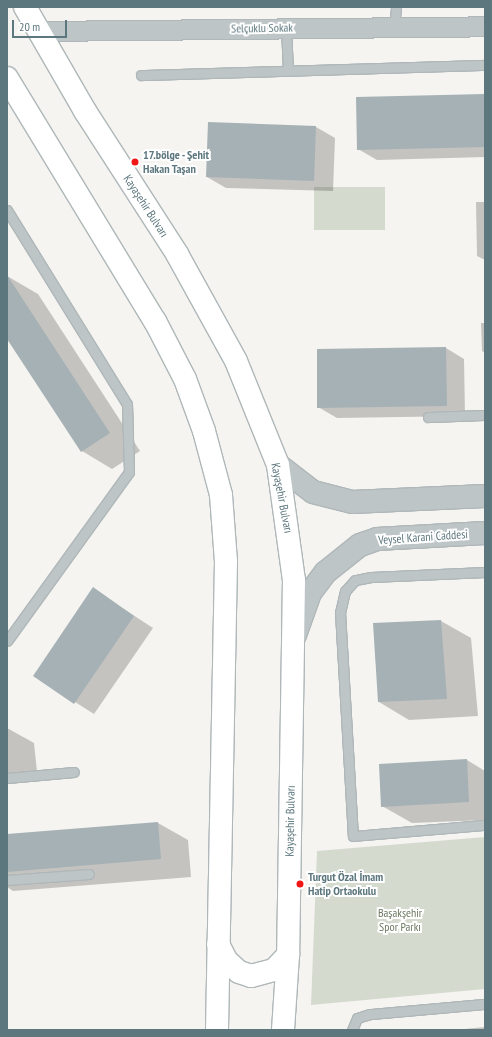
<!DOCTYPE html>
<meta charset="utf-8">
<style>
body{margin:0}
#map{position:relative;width:492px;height:1037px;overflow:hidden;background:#f5f4f0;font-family:"PT Sans Narrow",sans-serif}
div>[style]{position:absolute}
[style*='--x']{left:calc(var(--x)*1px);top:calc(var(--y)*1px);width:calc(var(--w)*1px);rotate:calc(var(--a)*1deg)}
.green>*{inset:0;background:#d5dacf}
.shadow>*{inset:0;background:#0003}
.building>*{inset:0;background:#a5b1b4}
.roads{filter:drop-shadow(1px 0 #afb7b9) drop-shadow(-1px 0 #afb7b9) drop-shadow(0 1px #afb7b9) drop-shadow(0 -1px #afb7b9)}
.service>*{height:9px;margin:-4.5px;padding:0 4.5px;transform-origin:4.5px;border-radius:4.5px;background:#bec5c7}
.minor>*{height:19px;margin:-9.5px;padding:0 9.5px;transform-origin:9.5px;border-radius:9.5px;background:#bec5c7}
.tertiary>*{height:22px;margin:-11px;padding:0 11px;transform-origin:11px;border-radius:11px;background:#bec5c7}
.primary>*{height:22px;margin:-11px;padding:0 11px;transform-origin:11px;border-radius:11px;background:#fff}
.dots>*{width:11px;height:11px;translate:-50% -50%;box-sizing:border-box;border:2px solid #fff;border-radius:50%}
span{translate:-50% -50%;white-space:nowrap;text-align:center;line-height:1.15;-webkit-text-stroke:4px #fff;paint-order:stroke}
.street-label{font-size:12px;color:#5d777e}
.poi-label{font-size:12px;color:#5d777e;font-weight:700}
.left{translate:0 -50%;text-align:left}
.park-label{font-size:12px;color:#6c7a61}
.frame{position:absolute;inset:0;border:8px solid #5d777e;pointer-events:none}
.scale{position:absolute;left:12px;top:20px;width:55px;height:18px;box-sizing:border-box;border:2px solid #5d777e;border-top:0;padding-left:5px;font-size:12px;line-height:14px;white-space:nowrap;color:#5d777e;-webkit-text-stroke:3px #fff;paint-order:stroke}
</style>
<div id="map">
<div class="green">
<i style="clip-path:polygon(314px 187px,385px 187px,385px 230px,314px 230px)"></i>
<i style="clip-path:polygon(485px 837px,485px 989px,311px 1005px,317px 851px)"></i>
</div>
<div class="shadow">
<i style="clip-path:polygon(485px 95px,485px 157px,377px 160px,358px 149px)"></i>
<i style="clip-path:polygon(209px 123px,316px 127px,335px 138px,333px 191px,226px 188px,207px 177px)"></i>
<i style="clip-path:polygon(476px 202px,485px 202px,485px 260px,477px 256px)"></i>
<i style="clip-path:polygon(7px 276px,38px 294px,140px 451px,112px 469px,82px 451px,7px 337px)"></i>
<i style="clip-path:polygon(481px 323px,485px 323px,485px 353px,482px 351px)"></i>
<i style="clip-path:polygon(446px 348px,464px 359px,465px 416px,337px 418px,318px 407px)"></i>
<i style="clip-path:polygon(93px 589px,153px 628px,94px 714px,34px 676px)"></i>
<i style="clip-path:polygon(441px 621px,471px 638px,478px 716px,409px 720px,379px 702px)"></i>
<i style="clip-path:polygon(7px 728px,34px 743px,38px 781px,7px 784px)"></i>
<i style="clip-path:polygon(467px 760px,485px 771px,485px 820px,412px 823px,382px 806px)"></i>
<i style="clip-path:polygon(158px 823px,188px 840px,191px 877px,13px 891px,7px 887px,7px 835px)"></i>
<i style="clip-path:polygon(485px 1027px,485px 1030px,454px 1030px)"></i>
</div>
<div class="building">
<i style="clip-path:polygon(485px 94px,485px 147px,357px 150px,356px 97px)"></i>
<i style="clip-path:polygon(208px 122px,316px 126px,314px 181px,206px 177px)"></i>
<i style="clip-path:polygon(7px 275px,110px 433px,81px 452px,7px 339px)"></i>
<i style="clip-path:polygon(446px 347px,447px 406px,317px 408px,317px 349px)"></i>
<i style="clip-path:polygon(93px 587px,134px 616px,74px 704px,33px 676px)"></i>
<i style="clip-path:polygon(441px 620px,447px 699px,378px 702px,373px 623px)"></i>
<i style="clip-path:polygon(467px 759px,469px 802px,381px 807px,379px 764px)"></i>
<i style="clip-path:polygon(158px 822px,161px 859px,7px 872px,7px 834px)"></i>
</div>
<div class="roads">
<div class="service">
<i style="--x:394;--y:27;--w:20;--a:-84"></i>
<i style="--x:286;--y:28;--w:42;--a:87.3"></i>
<i style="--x:141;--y:75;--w:344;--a:-1.7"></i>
<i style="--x:7;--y:210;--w:228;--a:58.3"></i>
<i style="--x:127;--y:404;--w:68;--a:88.3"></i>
<i style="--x:129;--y:472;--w:208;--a:125.8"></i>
<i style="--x:428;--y:417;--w:57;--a:-2"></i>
<i style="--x:485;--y:572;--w:114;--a:177.5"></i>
<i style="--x:371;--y:577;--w:16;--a:169"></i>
<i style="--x:355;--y:580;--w:15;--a:132"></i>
<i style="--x:345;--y:591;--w:22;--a:103"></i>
<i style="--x:340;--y:612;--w:224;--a:86.7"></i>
<i style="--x:353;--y:836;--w:132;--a:-4.8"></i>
<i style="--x:7;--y:778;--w:67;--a:-5.1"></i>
<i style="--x:7;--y:880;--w:82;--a:-4.2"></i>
<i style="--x:352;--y:1030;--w:13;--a:-67"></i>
<i style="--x:357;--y:1018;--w:14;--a:-17"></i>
<i style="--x:370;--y:1014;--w:115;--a:-5"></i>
</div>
<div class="minor">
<i style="--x:39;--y:31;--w:446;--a:-0.6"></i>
</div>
<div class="tertiary">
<i style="--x:278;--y:465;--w:44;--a:37.6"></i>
<i style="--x:313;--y:492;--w:40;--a:14.4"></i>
<i style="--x:352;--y:502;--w:133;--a:-2.6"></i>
<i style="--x:295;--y:635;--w:45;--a:-70.3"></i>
<i style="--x:310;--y:593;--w:26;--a:-53"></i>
<i style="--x:326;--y:572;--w:43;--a:-38.5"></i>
<i style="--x:360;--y:545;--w:18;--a:-19"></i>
<i style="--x:377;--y:539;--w:108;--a:-3.2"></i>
</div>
<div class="primary">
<i style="--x:25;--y:7;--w:120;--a:60"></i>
<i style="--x:85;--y:111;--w:170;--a:57.2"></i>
<i style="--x:177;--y:254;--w:122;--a:61.1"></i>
<i style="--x:236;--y:361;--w:112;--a:68"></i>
<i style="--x:278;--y:465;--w:116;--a:82.1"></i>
<i style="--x:294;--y:580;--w:375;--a:90.9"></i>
<i style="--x:288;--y:955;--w:75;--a:93.8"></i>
<i style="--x:7;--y:78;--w:285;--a:58.7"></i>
<i style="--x:155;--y:321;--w:65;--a:62.7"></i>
<i style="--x:185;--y:379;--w:55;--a:69.9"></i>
<i style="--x:204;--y:431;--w:66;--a:75.1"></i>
<i style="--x:221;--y:495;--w:66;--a:85.7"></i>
<i style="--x:226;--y:561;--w:469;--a:91.1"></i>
<i style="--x:218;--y:944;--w:18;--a:63"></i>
<i style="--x:226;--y:960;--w:18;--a:43"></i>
<i style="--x:239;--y:972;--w:13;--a:18"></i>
<i style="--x:251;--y:976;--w:24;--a:-15"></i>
<i style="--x:274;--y:970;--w:21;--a:-47"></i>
</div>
</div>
<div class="dots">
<i style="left:135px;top:162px;background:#f01615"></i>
<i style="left:300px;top:884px;background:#f01615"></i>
</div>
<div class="street-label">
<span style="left:262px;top:28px;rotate:-1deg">Selçuklu Sokak</span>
<span style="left:146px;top:206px;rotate:57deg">Kayaşehir Bulvarı</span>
<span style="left:282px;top:498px;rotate:79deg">Kayaşehir Bulvarı</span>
<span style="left:423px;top:537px;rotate:-4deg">Veysel Karani Caddesi</span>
<span style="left:290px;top:821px;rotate:-89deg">Kayaşehir Bulvarı</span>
</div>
<div class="poi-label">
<span class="left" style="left:143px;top:162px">17.bölge - Şehit<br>Hakan Taşan</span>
<span class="left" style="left:308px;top:884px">Turgut Özal İmam<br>Hatip Ortaokulu</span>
</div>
<div class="park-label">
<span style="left:400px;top:920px">Başakşehir<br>Spor Parkı</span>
</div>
<div class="frame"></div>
<div class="scale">20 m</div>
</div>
